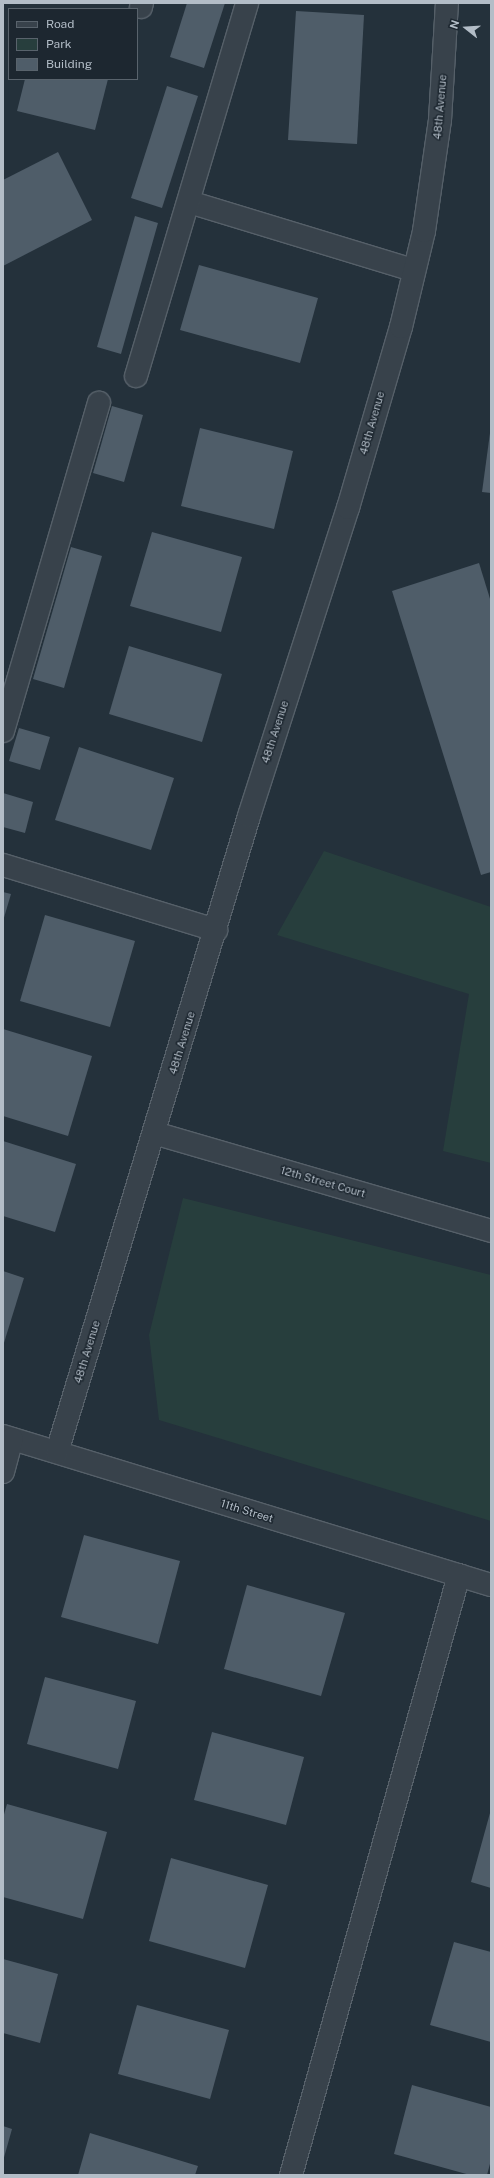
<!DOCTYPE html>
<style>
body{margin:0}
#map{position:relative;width:494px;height:2178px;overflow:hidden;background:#24313b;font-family:"Public Sans",sans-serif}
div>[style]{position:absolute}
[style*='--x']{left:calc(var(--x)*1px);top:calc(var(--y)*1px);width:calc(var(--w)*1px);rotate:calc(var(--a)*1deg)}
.green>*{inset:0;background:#273e3d}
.building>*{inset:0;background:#4f5d69}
.roads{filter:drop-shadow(1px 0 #566069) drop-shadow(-1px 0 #566069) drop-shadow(0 1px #566069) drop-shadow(0 -1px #566069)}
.minor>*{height:22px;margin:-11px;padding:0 11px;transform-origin:11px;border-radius:11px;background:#38424b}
span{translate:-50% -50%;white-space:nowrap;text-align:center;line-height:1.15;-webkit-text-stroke:3px #1d2730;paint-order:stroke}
.street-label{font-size:11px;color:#b3bdc7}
.frame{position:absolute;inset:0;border:4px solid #b3bdc7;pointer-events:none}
.legend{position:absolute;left:8px;top:8px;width:130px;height:72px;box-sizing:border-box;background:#1d2730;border:1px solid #59636c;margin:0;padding:5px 7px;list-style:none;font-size:12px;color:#b3bdc7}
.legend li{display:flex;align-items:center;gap:8px;height:20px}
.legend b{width:20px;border:1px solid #59636c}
.north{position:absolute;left:446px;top:8px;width:40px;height:40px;-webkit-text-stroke:3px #1d2730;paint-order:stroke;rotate:287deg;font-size:11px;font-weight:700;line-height:16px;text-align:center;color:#b3bdc7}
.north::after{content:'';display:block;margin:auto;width:14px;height:18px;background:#b3bdc7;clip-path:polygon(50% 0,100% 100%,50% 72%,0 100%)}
</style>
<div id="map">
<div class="green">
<i style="clip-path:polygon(324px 851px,491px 907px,491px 1163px,443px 1151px,469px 994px,277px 935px)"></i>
<i style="clip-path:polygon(183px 1198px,491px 1275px,491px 1521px,159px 1420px,149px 1335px)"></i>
</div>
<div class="building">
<i style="clip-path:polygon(187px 3px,225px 3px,204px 68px,170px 57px)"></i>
<i style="clip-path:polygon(296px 11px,364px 15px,357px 144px,288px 140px)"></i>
<i style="clip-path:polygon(25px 79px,108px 79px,95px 130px,17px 111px)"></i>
<i style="clip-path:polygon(167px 86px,198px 96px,162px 208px,131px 198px)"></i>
<i style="clip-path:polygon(58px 152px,92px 220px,3px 266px,3px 180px)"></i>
<i style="clip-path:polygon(135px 216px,158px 223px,121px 354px,97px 347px)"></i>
<i style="clip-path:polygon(199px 265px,318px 298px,300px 363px,180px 330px)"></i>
<i style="clip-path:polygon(112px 406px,143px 415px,124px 482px,93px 473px)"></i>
<i style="clip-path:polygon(200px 428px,293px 451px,274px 529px,181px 506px)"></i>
<i style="clip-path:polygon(490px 433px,491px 433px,491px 493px,482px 492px)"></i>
<i style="clip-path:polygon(152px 532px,242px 557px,221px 632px,130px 606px)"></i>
<i style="clip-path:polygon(71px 547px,102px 556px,64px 688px,33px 679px)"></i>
<i style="clip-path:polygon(479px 563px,491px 602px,491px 872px,481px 875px,392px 591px)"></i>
<i style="clip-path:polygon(129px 646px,222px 674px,202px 742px,109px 714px)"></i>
<i style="clip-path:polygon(19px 728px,50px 737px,40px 770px,9px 761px)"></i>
<i style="clip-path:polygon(79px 747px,174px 778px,151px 850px,55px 820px)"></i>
<i style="clip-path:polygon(3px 793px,33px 802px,25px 833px,3px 827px)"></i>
<i style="clip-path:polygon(3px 892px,11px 894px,3px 921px)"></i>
<i style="clip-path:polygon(45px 915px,135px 941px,110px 1027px,20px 1001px)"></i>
<i style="clip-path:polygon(3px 1029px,92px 1056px,68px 1136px,3px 1116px)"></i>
<i style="clip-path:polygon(3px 1141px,76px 1164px,55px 1232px,3px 1216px)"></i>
<i style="clip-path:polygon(3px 1271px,24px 1278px,3px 1346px)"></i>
<i style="clip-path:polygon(84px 1535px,180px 1561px,158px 1644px,61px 1617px)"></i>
<i style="clip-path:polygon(247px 1585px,345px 1613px,321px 1696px,224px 1669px)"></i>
<i style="clip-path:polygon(45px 1677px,136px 1701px,118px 1769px,27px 1744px)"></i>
<i style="clip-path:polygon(212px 1732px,304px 1757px,286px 1825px,194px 1800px)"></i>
<i style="clip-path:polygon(7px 1804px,107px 1832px,83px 1919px,3px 1897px,3px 1818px)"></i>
<i style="clip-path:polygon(490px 1813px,491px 1814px,491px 1888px,471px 1882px)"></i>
<i style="clip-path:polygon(171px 1858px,268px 1885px,245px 1968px,149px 1941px)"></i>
<i style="clip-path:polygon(454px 1942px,491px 1952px,491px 2042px,430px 2025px)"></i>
<i style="clip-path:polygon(3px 1959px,58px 1974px,40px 2043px,3px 2033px)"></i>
<i style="clip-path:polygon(137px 2005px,229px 2030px,210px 2099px,118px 2074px)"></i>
<i style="clip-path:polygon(412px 2085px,491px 2107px,491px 2160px,487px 2175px,470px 2175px,394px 2154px)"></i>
<i style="clip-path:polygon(3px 2126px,12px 2129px,3px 2161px)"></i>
<i style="clip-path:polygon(90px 2133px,198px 2166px,195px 2175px,78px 2175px)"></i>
</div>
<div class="roads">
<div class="minor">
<i style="--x:141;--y:7;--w:4;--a:-76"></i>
<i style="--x:189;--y:202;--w:234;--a:16.9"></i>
<i style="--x:136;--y:376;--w:389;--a:-73.4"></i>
<i style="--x:3;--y:731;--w:342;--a:-73.7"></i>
<i style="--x:3;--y:865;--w:223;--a:17"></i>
<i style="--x:154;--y:1133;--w:351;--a:16.2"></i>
<i style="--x:3;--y:1436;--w:510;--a:16.98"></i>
<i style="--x:57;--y:1452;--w:664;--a:-73.2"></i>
<i style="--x:249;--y:816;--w:324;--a:-72.2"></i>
<i style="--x:348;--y:508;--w:189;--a:-73.7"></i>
<i style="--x:401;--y:327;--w:99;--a:-76.5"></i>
<i style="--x:424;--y:231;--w:112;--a:-81.8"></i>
<i style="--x:440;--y:120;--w:117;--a:-86.6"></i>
<i style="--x:3;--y:1472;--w:34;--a:-75"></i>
<i style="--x:291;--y:2175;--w:623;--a:-74.36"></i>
</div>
</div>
<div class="street-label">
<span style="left:440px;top:107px;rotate:-85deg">48th Avenue</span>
<span style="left:372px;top:423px;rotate:-74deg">48th Avenue</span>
<span style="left:275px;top:732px;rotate:-72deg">48th Avenue</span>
<span style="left:182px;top:1043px;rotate:-73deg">48th Avenue</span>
<span style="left:323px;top:1182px;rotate:16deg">12th Street Court</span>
<span style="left:87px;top:1352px;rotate:-73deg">48th Avenue</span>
<span style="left:247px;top:1511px;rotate:17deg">11th Street</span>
</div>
<div class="frame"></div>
<ul class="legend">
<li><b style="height:5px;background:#38424b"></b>Road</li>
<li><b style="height:11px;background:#273e3d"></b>Park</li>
<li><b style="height:11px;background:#4f5d69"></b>Building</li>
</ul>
<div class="north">N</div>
</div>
